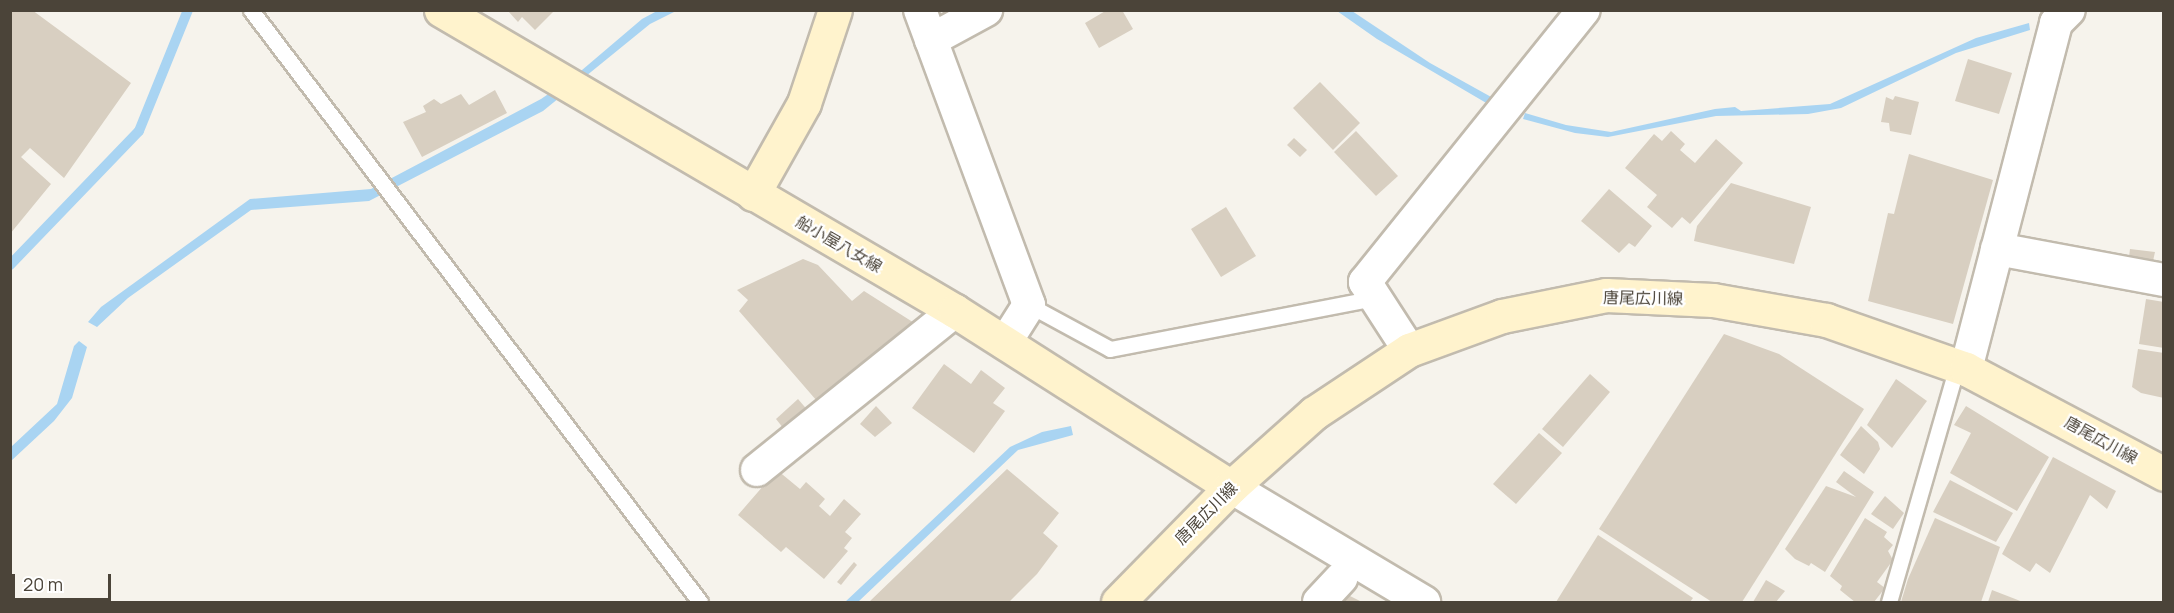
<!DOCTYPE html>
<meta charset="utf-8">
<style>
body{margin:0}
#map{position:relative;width:2174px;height:613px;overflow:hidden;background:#f6f3ec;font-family:Manrope,"Noto Sans JP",sans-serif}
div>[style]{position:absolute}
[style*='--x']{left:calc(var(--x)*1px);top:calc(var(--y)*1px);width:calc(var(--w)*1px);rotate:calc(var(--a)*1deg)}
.water>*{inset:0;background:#a9d4f2}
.stream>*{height:10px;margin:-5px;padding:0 5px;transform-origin:5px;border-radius:5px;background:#a9d4f2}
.building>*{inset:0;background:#d8cfc1}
.roads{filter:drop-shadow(2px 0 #c2bbae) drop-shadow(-2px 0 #c2bbae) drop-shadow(0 2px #c2bbae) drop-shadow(0 -2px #c2bbae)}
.lane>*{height:15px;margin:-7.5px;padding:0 7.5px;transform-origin:7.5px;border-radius:7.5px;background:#fff}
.street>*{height:32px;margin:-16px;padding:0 16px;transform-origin:16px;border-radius:16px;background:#fff}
.secondary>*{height:33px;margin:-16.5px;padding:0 16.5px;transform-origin:16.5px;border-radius:16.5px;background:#fff3cd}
span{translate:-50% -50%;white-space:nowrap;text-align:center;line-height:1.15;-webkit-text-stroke:4.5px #fff;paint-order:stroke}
.street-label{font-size:16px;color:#4b4439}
.frame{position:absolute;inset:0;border:12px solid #4b4439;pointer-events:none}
.scale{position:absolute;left:12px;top:574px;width:99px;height:27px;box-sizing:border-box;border:3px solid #4b4439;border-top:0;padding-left:8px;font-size:18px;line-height:21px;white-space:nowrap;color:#4b4439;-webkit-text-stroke:4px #fff;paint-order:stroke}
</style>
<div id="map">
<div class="water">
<i style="clip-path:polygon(657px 11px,676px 11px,650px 24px,543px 111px,369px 201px,251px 210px,128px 298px,97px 327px,88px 322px,101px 307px,250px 199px,371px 189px,541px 99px,575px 76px,642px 19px)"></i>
<i style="clip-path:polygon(1337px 11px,1352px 11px,1430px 63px,1493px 98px,1488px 104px,1377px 39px)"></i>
<i style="clip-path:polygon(2029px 23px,2030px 30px,1956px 53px,1841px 108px,1808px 114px,1716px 116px,1608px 137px,1575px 133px,1523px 119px,1525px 113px,1566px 125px,1611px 132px,1715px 109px,1735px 107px,1741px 111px,1830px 104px,1976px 38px)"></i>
<i style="clip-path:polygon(79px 341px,87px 347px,72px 398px,54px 421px,11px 461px,11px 447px,57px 404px,74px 346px)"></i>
<i style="clip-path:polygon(1071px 426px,1073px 435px,1018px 450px,858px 602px,845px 602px,1010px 447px,1042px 432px)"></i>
</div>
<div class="stream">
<i style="--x:10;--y:265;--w:186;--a:-46.1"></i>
<i style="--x:139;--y:131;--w:131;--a:-68"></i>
</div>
<div class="building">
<i style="clip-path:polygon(10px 10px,32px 10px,131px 83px,64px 178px,30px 148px,21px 157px,51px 184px,10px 234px)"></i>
<i style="clip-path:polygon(507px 10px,555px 10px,535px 30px,522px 17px,518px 22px)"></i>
<i style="clip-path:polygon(1107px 10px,1122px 10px,1133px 29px,1099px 48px,1085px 23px)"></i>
<i style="clip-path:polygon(1968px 59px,2012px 73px,1999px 114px,1955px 101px)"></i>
<i style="clip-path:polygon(1320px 82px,1360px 123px,1333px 150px,1293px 108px)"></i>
<i style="clip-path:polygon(495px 90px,507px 113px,422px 157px,403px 122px,426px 112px,423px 106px,434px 99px,441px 104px,461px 94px,469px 105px)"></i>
<i style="clip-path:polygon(1895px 96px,1919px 102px,1911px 135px,1890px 131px,1889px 123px,1881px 122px,1886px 97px,1893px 100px)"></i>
<i style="clip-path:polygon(1356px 131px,1398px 176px,1376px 196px,1334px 152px)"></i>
<i style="clip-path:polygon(1671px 131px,1685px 144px,1680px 150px,1695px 163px,1716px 139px,1743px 163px,1690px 224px,1682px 217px,1672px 228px,1647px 207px,1657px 195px,1625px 168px,1654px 134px,1662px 141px)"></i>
<i style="clip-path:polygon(1294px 138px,1307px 150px,1300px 157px,1287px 145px)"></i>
<i style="clip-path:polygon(1909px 154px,1993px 180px,1953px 324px,1868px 301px,1888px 213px,1894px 214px)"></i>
<i style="clip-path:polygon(1731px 183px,1811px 207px,1794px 264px,1694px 241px,1697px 226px)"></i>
<i style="clip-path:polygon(1609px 189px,1652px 226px,1635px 247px,1629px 243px,1619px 253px,1581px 221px)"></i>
<i style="clip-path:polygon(1226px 207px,1256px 256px,1221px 277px,1191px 229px)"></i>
<i style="clip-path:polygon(2130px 249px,2155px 252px,2153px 261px,2129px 257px)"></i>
<i style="clip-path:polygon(803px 259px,818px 265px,852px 301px,864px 291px,919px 326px,823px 408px,739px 311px,748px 300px,737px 290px)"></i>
<i style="clip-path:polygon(2146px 299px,2164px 302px,2164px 348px,2139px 344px)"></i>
<i style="clip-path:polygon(1724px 334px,1779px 354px,1864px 409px,1742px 602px,1712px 602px,1599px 529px)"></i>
<i style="clip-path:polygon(2138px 349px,2164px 353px,2164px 398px,2141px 393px,2132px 387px)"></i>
<i style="clip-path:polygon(944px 364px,971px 384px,981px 370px,1005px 388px,993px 403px,1005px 411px,974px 453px,912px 408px)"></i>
<i style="clip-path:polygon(1590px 374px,1610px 392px,1563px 447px,1542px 429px)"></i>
<i style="clip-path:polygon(1896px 379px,1927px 401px,1892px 448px,1867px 425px)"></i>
<i style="clip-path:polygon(798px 399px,815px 419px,791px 438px,776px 419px)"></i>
<i style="clip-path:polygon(876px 406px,892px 423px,875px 437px,860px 424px)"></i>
<i style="clip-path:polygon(1966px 406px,2049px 457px,2017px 511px,1950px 473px,1971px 433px,1954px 425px)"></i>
<i style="clip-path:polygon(1861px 426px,1878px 442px,1880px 449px,1864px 474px,1840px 455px)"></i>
<i style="clip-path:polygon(1539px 433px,1562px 453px,1516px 504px,1493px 484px)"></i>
<i style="clip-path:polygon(2053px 457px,2116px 491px,2107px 509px,2090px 495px,2050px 573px,2036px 563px,2030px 572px,2002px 554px)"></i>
<i style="clip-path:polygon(1007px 469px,1059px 513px,1043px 533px,1058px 546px,1037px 574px,1009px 602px,869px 602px)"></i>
<i style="clip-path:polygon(777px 470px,800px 489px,806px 482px,825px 499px,819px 506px,830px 516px,844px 499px,861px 514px,845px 532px,852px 538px,844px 548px,848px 551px,824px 579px,786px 547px,781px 552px,738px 515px)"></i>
<i style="clip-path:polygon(1844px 471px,1874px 492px,1825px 572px,1811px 563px,1809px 566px,1795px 559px,1785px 549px,1826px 486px,1856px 497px,1836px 482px)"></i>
<i style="clip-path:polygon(1950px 480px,2013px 513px,1996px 542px,1933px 512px)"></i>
<i style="clip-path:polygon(1885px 496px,1904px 513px,1893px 529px,1871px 514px)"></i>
<i style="clip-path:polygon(1865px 518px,1887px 532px,1884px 537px,1893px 545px,1888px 551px,1893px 560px,1877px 582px,1885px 588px,1874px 602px,1855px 602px,1840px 590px,1842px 586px,1830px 576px)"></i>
<i style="clip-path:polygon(1935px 518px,2000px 547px,1981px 602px,1901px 602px,1908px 579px)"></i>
<i style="clip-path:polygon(1598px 535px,1693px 598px,1690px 602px,1556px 602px)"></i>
<i style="clip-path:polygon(854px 562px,857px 565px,841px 585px,837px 582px)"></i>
<i style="clip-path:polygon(1766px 580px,1785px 591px,1776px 602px,1753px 602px)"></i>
<i style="clip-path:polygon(1992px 590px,2023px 602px,1988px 602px)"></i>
<i style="clip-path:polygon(1346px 594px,1362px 602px,1338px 602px)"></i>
</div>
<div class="roads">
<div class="lane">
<i style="--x:251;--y:10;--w:743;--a:52.82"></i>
<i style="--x:1029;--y:305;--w:92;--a:28.5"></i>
<i style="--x:1110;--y:349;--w:271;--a:-10.9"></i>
<i style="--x:1889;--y:602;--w:246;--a:-73.9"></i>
</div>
<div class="street">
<i style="--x:920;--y:10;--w:314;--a:69.7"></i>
<i style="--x:1029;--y:305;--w:45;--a:122.3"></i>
<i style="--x:931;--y:40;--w:63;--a:-28.6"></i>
<i style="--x:1997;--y:249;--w:170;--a:10.5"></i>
<i style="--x:1409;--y:350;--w:81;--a:-122.9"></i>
<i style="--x:1365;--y:282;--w:349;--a:-51.2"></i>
<i style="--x:1966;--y:369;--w:358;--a:-75.4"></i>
<i style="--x:2056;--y:23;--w:18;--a:-45"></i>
<i style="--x:757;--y:470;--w:254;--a:-38.8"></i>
<i style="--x:1231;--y:487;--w:225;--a:30.8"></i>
<i style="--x:1319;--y:602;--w:33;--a:-47"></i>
</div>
<div class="secondary">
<i style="--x:441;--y:10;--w:596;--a:30.35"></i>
<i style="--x:955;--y:311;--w:327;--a:32.5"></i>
<i style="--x:753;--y:194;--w:104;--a:-60.7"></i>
<i style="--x:804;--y:103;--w:98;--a:-71.6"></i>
<i style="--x:1118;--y:602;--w:161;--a:-45.5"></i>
<i style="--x:1231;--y:487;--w:111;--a:-41.7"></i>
<i style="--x:1314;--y:413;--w:114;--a:-33.6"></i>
<i style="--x:1409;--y:350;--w:99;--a:-20.1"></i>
<i style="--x:1502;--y:316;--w:106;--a:-11.4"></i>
<i style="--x:1606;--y:295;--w:107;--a:2.7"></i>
<i style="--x:1713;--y:300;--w:115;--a:10"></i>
<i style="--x:1826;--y:320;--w:148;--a:19.3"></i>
<i style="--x:1966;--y:369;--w:224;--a:27.9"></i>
</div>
</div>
<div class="street-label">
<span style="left:839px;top:244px;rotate:30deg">船小屋八女線</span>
<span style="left:1643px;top:298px;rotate:1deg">唐尾広川線</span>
<span style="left:2101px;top:440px;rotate:29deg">唐尾広川線</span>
<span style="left:1206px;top:513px;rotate:-45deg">唐尾広川線</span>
</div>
<div class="frame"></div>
<div class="scale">20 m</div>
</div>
